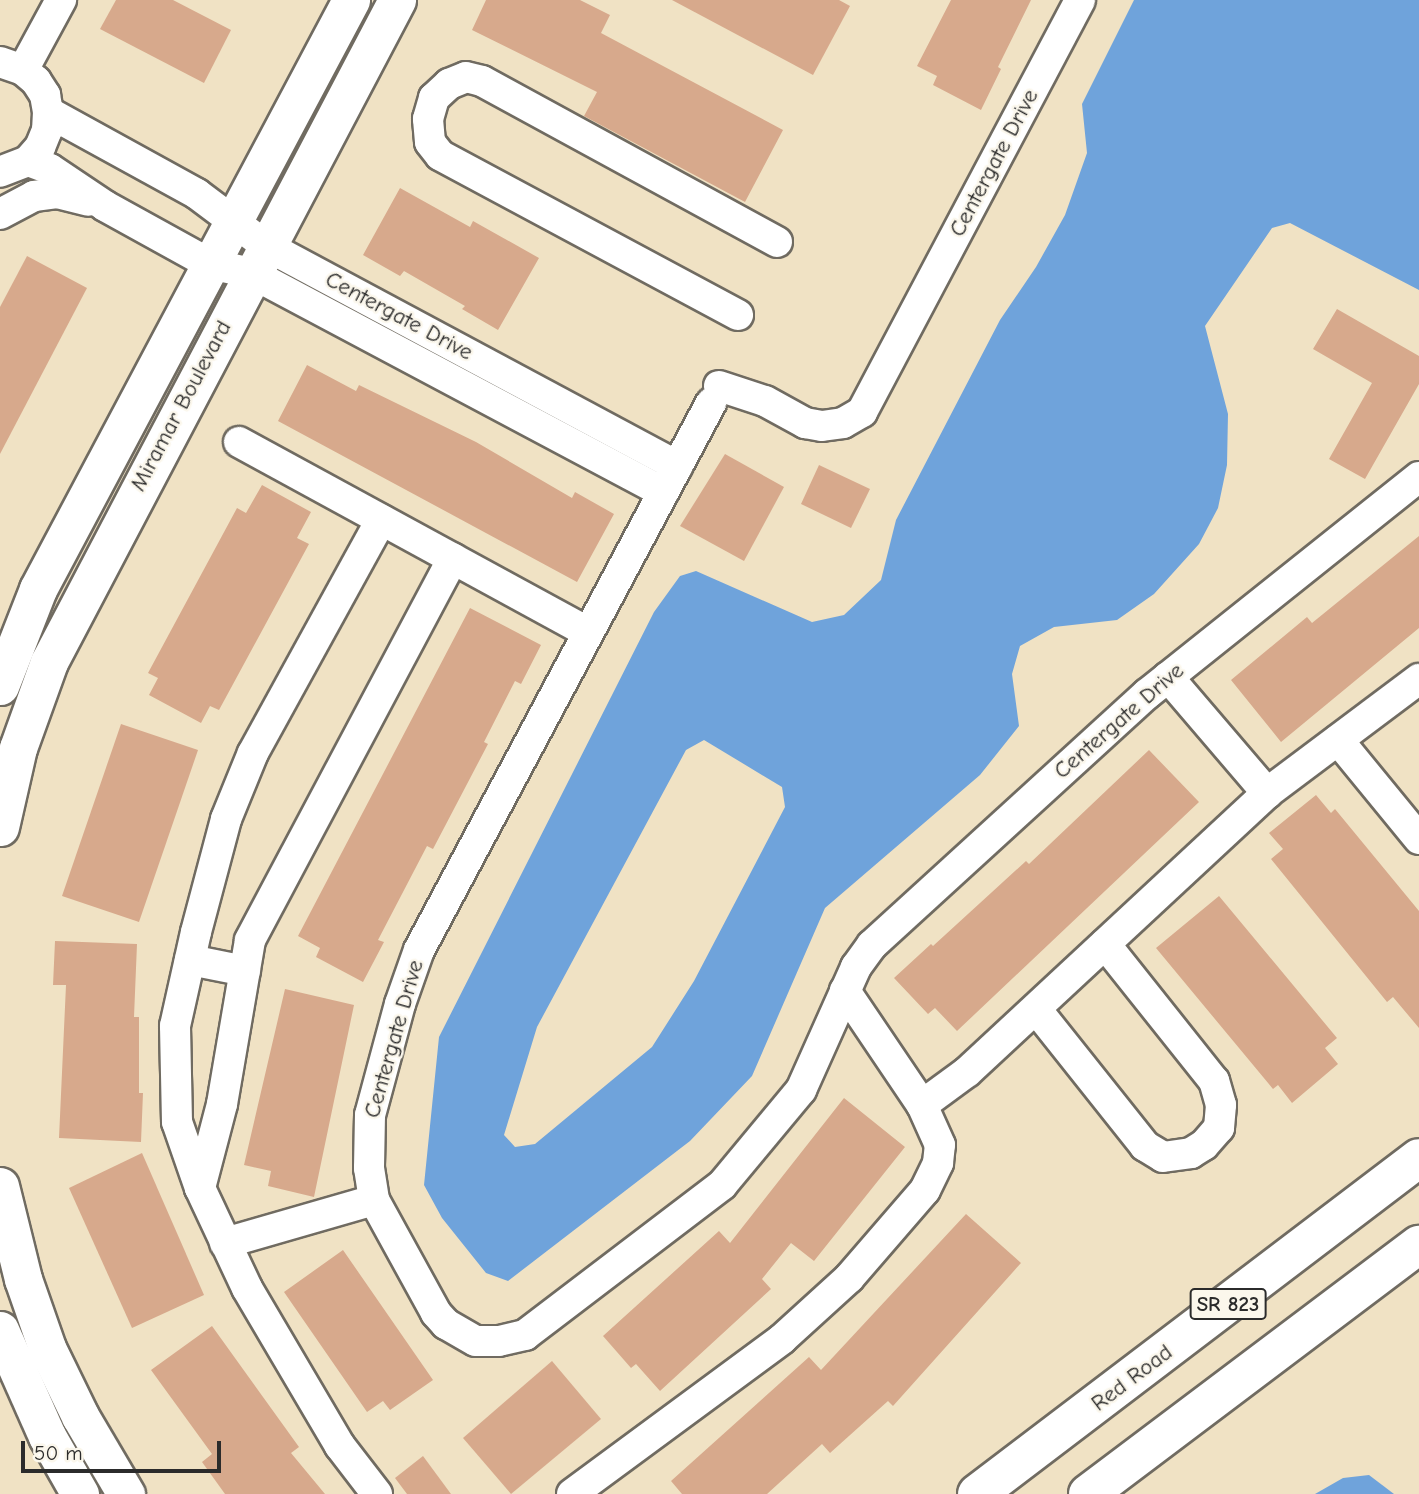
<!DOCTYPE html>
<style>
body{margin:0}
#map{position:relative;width:1419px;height:1494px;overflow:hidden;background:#f0e2c4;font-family:"Comic Neue",sans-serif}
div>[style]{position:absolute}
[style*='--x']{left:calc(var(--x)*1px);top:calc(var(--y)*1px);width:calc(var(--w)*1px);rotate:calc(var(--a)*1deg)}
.water>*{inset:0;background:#6fa3db}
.building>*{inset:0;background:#d7a98c}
.roads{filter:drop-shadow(2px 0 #706b61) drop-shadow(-2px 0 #706b61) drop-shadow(0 2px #706b61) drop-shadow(0 -2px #706b61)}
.minor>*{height:30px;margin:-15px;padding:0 15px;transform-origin:15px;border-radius:15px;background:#fff}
.tertiary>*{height:37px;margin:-18.5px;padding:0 18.5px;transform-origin:18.5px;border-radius:18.5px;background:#fff}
.trunk>*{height:38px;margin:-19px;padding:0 19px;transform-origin:19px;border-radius:19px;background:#fff}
span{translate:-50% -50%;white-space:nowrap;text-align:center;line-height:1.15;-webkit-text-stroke:5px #fbf7ec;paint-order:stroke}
.shield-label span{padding:2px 5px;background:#fbf7ec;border:2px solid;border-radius:5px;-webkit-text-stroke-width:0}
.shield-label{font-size:21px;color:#2b2b2b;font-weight:700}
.street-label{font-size:23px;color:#2b2b2b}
.scale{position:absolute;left:21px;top:1441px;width:200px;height:32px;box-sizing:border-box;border:4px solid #2b2b2b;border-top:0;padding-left:9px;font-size:21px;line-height:24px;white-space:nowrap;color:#2b2b2b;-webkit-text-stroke:5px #fbf7ec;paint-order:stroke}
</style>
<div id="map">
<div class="water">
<i style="clip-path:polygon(evenodd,1134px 0,1419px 0,1419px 290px,1290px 223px,1272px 228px,1205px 326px,1228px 414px,1227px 465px,1218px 508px,1199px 544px,1154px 594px,1117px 620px,1054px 627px,1020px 646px,1012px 674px,1019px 726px,980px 775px,825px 908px,752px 1076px,690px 1141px,508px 1281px,486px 1273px,442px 1218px,424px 1185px,439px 1037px,654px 612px,680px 576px,696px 571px,812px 622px,844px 615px,881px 580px,896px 520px,1000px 320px,1036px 267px,1065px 215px,1087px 153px,1082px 104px,1134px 0,704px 740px,782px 787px,785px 807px,694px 981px,652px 1047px,535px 1144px,515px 1147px,504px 1135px,537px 1027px,686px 750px,704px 740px)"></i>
<i style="clip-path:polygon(1369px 1475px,1394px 1494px,1315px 1494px,1343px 1478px)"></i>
</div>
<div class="building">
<i style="clip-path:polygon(116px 0,173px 0,231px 30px,204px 83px,100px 29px)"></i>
<i style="clip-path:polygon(486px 0,580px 0,610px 15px,601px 33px,783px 130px,745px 202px,584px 116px,597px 92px,472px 30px)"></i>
<i style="clip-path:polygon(672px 0,839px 0,850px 6px,813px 75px)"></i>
<i style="clip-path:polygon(951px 0,1031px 0,998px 67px,1001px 69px,981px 110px,933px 85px,937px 76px,917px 66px)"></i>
<i style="clip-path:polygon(400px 188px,470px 227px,473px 221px,539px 258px,498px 330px,462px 309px,465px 306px,404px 271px,400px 276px,363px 255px)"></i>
<i style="clip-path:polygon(27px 256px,87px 288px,0 454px,0 307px)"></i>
<i style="clip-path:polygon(1337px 309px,1419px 356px,1419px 384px,1365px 479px,1329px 459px,1372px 383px,1313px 349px)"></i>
<i style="clip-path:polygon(307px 365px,356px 391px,359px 385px,476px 442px,572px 498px,575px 492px,614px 514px,577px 582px,278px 421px)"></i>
<i style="clip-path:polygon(725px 454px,784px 487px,744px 561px,680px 526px)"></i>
<i style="clip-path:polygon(819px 465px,870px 489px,851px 528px,801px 504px)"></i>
<i style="clip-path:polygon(262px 485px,311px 512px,297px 538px,309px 544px,219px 710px,210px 706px,201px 723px,149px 695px,158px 678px,148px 673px,237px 508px,246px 513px)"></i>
<i style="clip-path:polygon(1419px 536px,1419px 628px,1281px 742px,1231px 680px,1307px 617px,1312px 623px)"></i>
<i style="clip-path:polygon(470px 608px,541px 645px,521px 684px,515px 681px,484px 742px,488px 744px,433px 849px,427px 846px,378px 940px,384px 942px,363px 982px,316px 957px,320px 948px,298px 936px)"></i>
<i style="clip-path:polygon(121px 724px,198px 750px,139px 922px,62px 896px)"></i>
<i style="clip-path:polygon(1149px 750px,1199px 802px,957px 1031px,935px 1008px,928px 1014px,894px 978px,931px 944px,933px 946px,1026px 861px,1029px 864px)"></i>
<i style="clip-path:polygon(1316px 795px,1331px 813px,1335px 809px,1419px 911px,1419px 1028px,1393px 997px,1387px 1002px,1271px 859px,1283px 849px,1269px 833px)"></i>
<i style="clip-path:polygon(1219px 896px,1337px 1038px,1325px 1048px,1338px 1064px,1292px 1103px,1278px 1085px,1273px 1089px,1156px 948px)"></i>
<i style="clip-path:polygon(55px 941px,137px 944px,134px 1017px,139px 1017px,139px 1093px,143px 1093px,141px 1142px,59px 1138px,66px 985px,53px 985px)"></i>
<i style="clip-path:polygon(285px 989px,354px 1005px,314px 1197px,268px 1186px,271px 1171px,244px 1165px)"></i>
<i style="clip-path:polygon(844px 1098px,905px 1147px,814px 1261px,791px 1243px,762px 1279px,771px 1289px,660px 1391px,636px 1364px,631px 1368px,603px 1336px,719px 1231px,730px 1243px)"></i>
<i style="clip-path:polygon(142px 1153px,204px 1295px,132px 1328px,69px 1188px)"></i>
<i style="clip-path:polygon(966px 1214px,1021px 1263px,893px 1406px,888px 1401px,830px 1453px,822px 1444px,767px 1494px,682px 1494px,671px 1481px,809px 1357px,821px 1370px)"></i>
<i style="clip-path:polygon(343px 1250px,433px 1380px,390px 1410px,383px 1401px,367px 1412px,284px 1292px)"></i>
<i style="clip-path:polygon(212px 1326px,299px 1447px,291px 1453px,325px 1494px,225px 1494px,202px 1462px,212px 1454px,151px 1370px)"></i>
<i style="clip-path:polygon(552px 1361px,601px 1419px,511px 1494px,463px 1438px)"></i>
<i style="clip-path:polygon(423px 1456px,451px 1494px,407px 1494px,395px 1478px)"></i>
</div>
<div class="roads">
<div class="minor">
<i style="--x:0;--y:62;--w:24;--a:19"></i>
<i style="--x:23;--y:70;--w:17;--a:40"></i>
<i style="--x:36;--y:81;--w:17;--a:57"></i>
<i style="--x:45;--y:95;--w:17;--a:80"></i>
<i style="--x:48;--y:112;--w:18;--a:93"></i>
<i style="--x:47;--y:130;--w:18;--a:112"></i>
<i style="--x:40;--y:147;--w:18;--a:131"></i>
<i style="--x:28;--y:161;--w:30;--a:159"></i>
<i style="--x:23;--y:70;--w:80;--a:-61.5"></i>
<i style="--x:48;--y:112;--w:170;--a:28.8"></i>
<i style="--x:197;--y:194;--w:85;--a:36.9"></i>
<i style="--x:265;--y:245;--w:468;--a:28.2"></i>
<i style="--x:28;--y:161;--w:23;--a:20"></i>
<i style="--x:50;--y:169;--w:66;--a:33.9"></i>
<i style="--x:105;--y:206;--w:120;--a:28.9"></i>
<i style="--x:210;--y:264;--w:42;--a:12.4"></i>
<i style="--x:251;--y:273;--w:467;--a:28"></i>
<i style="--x:0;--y:214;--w:38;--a:-28"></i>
<i style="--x:34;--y:196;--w:23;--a:-7"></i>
<i style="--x:57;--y:193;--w:32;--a:14"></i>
<i style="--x:738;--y:315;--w:338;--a:-151.8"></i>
<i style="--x:440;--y:155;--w:16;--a:-128"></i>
<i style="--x:430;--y:142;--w:23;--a:-95"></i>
<i style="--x:428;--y:119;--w:22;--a:-74"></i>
<i style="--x:434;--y:98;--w:21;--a:-43"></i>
<i style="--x:449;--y:84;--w:18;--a:-22"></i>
<i style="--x:466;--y:77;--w:16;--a:14"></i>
<i style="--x:482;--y:81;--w:336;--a:28.6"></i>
<i style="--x:719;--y:386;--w:48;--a:18.1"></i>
<i style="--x:765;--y:401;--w:46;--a:28.8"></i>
<i style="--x:805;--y:423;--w:17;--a:10"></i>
<i style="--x:822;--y:426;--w:21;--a:-8"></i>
<i style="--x:843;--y:423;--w:22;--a:-30"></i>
<i style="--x:862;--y:412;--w:466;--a:-62.1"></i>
<i style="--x:711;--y:403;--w:620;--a:118.09"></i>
<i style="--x:419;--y:950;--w:57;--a:109.4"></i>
<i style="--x:400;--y:1004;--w:115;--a:105.1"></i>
<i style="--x:370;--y:1115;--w:53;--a:91.1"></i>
<i style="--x:369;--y:1168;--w:32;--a:81"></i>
<i style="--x:374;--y:1200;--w:129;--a:61.2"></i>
<i style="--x:436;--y:1313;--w:15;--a:48"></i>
<i style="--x:446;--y:1324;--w:34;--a:30"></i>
<i style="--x:476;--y:1341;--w:23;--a:0"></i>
<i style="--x:499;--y:1341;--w:27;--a:-13"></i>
<i style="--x:525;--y:1335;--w:248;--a:-37.3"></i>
<i style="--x:722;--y:1185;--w:124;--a:-50.3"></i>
<i style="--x:801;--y:1090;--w:135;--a:-65.9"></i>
<i style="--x:856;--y:967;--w:27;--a:-54"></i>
<i style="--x:872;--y:945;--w:372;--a:-42.4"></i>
<i style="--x:1147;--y:694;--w:348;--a:-38.6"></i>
<i style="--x:239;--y:442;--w:397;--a:28.6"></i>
<i style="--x:1168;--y:677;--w:153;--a:49.5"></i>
<i style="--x:1338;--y:740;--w:128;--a:50.7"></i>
<i style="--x:190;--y:960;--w:56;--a:11.3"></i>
<i style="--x:1036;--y:1009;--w:175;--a:51.5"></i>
<i style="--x:1145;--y:1146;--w:21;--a:31"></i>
<i style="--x:1163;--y:1157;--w:28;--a:-8"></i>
<i style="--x:1191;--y:1153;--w:15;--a:-32"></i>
<i style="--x:1204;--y:1145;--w:23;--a:-49"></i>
<i style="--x:1219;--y:1128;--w:23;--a:-85"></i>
<i style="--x:1221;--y:1105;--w:25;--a:-106"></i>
<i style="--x:1214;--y:1081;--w:175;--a:-128.5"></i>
<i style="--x:922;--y:1105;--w:56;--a:-36.3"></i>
<i style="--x:967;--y:1072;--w:410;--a:-42.9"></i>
<i style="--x:1267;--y:793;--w:190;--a:-36.9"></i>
<i style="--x:200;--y:1188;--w:87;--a:-75.3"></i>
<i style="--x:222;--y:1104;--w:166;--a:-80.3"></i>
<i style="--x:250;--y:940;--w:432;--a:-62"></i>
<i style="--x:225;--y:1243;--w:155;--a:-16.1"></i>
<i style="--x:377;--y:1494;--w:61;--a:-127.6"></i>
<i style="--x:340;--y:1446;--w:183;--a:-120.5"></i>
<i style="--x:247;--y:1288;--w:110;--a:-115.2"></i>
<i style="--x:200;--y:1188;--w:70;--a:-109.2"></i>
<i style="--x:177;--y:1122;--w:96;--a:-91.2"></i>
<i style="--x:175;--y:1026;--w:96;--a:-77.4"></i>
<i style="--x:196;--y:932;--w:117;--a:-75.1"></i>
<i style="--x:226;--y:819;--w:71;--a:-67.8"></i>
<i style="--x:253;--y:753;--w:266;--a:-61.2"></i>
<i style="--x:572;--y:1494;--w:261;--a:-36.4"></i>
<i style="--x:782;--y:1339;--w:91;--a:-42.3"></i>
<i style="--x:849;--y:1278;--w:116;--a:-49.2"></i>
<i style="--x:925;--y:1190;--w:30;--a:-64"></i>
<i style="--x:938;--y:1163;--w:18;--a:-84"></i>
<i style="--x:940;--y:1145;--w:44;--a:-114.2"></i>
<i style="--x:922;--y:1105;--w:138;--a:-124"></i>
</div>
<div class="tertiary">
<i style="--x:0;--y:686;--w:104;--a:-68.6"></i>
<i style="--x:38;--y:589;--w:667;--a:-62.01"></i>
<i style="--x:0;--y:827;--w:81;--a:-77.2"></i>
<i style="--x:18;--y:748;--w:91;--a:-70.2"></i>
<i style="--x:49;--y:662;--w:748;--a:-62.27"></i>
<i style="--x:0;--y:1186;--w:96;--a:76.1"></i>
<i style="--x:23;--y:1279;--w:73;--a:70.8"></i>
<i style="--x:47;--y:1348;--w:76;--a:64.1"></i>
<i style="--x:80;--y:1416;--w:91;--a:59.5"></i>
<i style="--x:0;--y:1330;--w:116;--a:66.1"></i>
<i style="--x:47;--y:1436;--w:67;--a:60.4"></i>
</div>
<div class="trunk">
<i style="--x:977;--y:1494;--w:555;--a:-37.24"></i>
<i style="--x:1088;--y:1494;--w:414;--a:-37"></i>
</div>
</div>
<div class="shield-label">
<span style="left:1228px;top:1304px">SR 823</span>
</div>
<div class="street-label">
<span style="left:994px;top:163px;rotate:-62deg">Centergate Drive</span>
<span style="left:399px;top:316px;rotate:28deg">Centergate Drive</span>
<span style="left:181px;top:406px;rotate:-62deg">Miramar Boulevard</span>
<span style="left:1119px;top:721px;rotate:-41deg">Centergate Drive</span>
<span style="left:394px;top:1039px;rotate:-74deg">Centergate Drive</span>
<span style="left:1132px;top:1378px;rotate:-37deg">Red Road</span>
</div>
<div class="scale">50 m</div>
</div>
